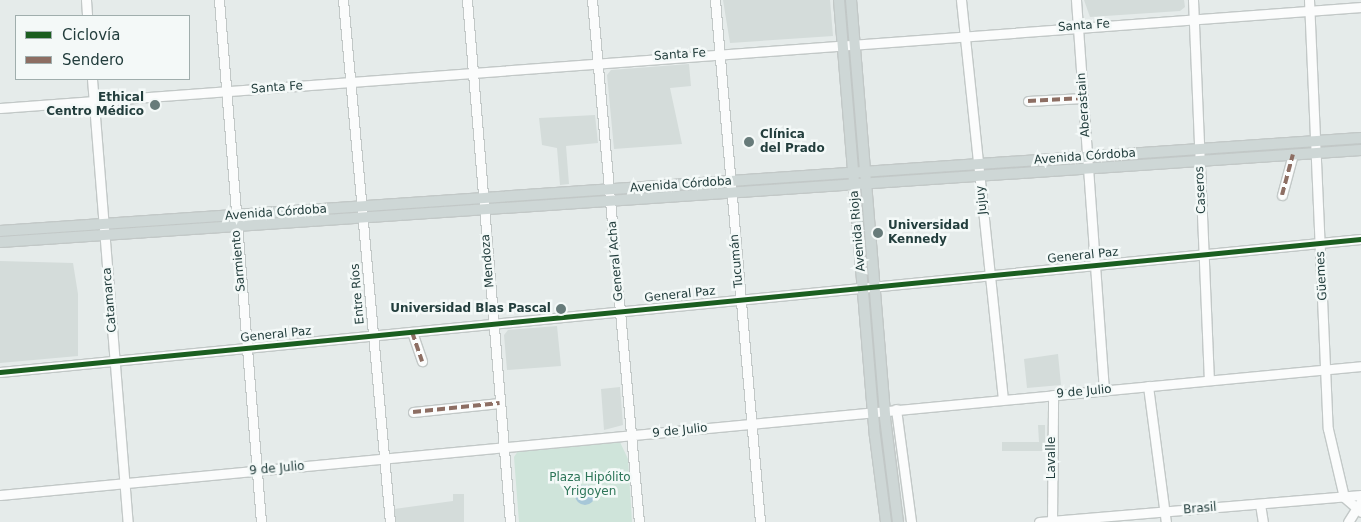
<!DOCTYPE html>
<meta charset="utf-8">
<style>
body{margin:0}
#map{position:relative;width:1361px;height:522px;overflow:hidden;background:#e5ebea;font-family:"DejaVu Sans",sans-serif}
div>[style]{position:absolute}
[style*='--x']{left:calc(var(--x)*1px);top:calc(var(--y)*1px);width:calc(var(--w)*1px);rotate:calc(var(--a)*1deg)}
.built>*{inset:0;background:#d4dcda}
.green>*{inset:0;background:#cfe4da}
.water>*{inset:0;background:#a7c7d8}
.round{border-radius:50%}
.roads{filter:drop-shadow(1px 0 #c2c8c7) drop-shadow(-1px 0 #c2c8c7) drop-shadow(0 1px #c2c8c7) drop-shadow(0 -1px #c2c8c7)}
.minor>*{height:9px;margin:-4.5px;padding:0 4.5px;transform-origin:4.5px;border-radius:4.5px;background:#fbfcfc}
.major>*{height:10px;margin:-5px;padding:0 5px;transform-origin:5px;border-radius:5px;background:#ced7d6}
.quiet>*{height:4px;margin-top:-2px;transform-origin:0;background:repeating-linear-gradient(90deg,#8d6e63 0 8px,transparent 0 12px)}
.cycleway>*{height:5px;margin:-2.5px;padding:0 2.5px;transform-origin:2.5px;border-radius:2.5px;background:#1b5e20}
.dots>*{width:14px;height:14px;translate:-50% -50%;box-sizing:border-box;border:2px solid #f4f9f8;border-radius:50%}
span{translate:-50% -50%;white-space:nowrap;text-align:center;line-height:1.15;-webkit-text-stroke:5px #f4f9f8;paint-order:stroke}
.street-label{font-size:12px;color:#233e3d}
.poi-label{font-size:12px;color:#233e3d;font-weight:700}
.right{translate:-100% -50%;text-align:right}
.left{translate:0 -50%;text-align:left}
.park-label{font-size:12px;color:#2d7558}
.legend{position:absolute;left:15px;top:15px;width:175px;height:65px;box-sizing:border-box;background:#f4f9f8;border:1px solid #a0aead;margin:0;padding:6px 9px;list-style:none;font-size:15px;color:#233e3d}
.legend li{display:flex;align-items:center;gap:10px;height:25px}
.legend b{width:25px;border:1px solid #a0aead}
</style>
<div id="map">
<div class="built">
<i style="clip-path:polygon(723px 0,830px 0,833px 36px,730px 43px)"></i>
<i style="clip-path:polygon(1084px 0,1184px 0,1185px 7px,1180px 11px,1090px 17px)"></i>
<i style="clip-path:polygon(689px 64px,691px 86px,670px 88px,682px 144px,614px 149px,607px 75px,611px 70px)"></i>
<i style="clip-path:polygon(595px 115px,598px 143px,566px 146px,569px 184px,560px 185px,557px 148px,542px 145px,539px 118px)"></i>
<i style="clip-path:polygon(0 261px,73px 263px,78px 294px,78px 356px,0 363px)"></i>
<i style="clip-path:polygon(557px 326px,561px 366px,507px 370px,504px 335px,508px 330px)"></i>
<i style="clip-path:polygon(1058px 354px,1061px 385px,1027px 388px,1024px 359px)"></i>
<i style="clip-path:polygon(620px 387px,623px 425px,604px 430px,601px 389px)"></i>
<i style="clip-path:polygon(1038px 425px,1045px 425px,1045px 451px,1002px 451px,1002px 442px,1039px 442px)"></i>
<i style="clip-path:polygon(453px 494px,464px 494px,464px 522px,395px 522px,394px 509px,453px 501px)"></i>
</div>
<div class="green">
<i style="clip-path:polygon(619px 440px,628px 459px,632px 522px,519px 522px,514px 457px,518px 451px)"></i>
</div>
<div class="water">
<i class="round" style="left:575px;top:485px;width:20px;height:20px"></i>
</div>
<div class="roads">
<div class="minor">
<i style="--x:86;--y:0;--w:16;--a:86"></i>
<i style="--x:219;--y:0;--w:524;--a:85.4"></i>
<i style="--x:343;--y:0;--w:524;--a:84.86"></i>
<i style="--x:467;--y:0;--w:524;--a:85.29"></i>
<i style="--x:592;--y:0;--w:524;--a:84.86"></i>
<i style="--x:715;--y:0;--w:524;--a:85.07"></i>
<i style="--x:961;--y:0;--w:401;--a:84"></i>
<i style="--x:1076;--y:0;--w:391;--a:85.9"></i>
<i style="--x:1193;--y:0;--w:380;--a:87.6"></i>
<i style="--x:1309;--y:0;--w:429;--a:87.5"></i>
<i style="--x:1328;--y:429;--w:70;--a:76.8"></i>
<i style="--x:1344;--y:497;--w:23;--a:41"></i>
<i style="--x:92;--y:79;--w:444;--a:85.4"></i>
<i style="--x:1028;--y:101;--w:55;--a:-3.1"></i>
<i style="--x:0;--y:108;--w:1365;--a:-4.24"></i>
<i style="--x:1282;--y:195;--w:42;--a:-75"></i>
<i style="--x:412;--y:332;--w:31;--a:71"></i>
<i style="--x:0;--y:372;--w:1367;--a:-5.58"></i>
<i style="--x:1148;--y:386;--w:137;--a:82.5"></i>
<i style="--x:896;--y:409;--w:114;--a:82.4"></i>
<i style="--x:413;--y:412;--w:87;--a:-5.9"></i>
<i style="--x:0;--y:495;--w:1367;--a:-5.41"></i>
<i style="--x:1260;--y:504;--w:18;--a:81"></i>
<i style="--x:1039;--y:522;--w:323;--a:-4.8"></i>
<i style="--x:1052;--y:522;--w:127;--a:-89.5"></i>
<i style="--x:1348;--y:522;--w:25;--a:-58"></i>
</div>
<div class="major">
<i style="--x:839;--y:0;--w:437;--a:85.3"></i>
<i style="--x:875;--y:436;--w:87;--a:82.7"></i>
<i style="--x:851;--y:0;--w:419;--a:85.3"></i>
<i style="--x:885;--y:418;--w:105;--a:82.9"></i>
<i style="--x:0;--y:231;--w:1364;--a:-3.91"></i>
<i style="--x:0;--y:242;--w:1364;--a:-3.87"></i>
</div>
</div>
<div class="quiet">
<i style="--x:1028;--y:101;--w:55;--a:-3.1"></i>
<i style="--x:1282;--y:195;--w:42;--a:-75"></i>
<i style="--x:412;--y:332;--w:31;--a:71"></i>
<i style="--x:413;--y:412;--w:87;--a:-5.9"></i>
</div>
<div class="cycleway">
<i style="--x:0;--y:372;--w:1367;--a:-5.58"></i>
</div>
<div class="dots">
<i style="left:155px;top:105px;background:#677b7a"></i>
<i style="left:749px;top:142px;background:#677b7a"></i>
<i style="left:878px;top:233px;background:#677b7a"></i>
<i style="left:561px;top:309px;background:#677b7a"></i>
</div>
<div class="street-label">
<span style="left:1084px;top:26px;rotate:-4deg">Santa Fe</span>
<span style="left:680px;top:55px;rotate:-4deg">Santa Fe</span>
<span style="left:277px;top:88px;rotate:-4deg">Santa Fe</span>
<span style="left:1084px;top:105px;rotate:-94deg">Aberastain</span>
<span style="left:1085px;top:157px;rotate:-4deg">Avenida Córdoba</span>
<span style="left:681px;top:185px;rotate:-4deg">Avenida Córdoba</span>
<span style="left:1201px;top:190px;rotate:-93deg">Caseros</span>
<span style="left:982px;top:200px;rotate:-96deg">Jujuy</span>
<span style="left:276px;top:213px;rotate:-4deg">Avenida Córdoba</span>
<span style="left:858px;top:231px;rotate:-95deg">Avenida Rioja</span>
<span style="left:1083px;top:256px;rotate:-6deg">General Paz</span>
<span style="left:239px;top:261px;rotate:-95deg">Sarmiento</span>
<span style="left:488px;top:261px;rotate:-95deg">Mendoza</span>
<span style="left:616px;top:261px;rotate:-95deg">General Acha</span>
<span style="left:737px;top:261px;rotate:-95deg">Tucumán</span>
<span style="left:1322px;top:276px;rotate:-93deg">Güemes</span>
<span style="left:358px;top:294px;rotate:-95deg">Entre Ríos</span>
<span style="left:680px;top:295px;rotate:-6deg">General Paz</span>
<span style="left:110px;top:300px;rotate:-95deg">Catamarca</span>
<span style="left:276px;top:335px;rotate:-6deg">General Paz</span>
<span style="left:1084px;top:392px;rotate:-5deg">9 de Julio</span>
<span style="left:680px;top:431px;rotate:-6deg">9 de Julio</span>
<span style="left:1052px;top:458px;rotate:-90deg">Lavalle</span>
<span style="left:277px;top:469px;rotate:-5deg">9 de Julio</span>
<span style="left:1200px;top:509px;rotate:-5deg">Brasil</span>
</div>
<div class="poi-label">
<span class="right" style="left:144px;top:105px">Ethical<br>Centro Médico</span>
<span class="left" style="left:760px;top:142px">Clínica<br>del Prado</span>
<span class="left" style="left:888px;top:233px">Universidad<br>Kennedy</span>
<span class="right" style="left:551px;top:309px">Universidad Blas Pascal</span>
</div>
<div class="park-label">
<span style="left:590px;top:485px">Plaza Hipólito<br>Yrigoyen</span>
</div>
<ul class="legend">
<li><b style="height:6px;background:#1b5e20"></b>Ciclovía</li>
<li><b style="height:6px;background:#8d6e63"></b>Sendero</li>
</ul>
</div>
